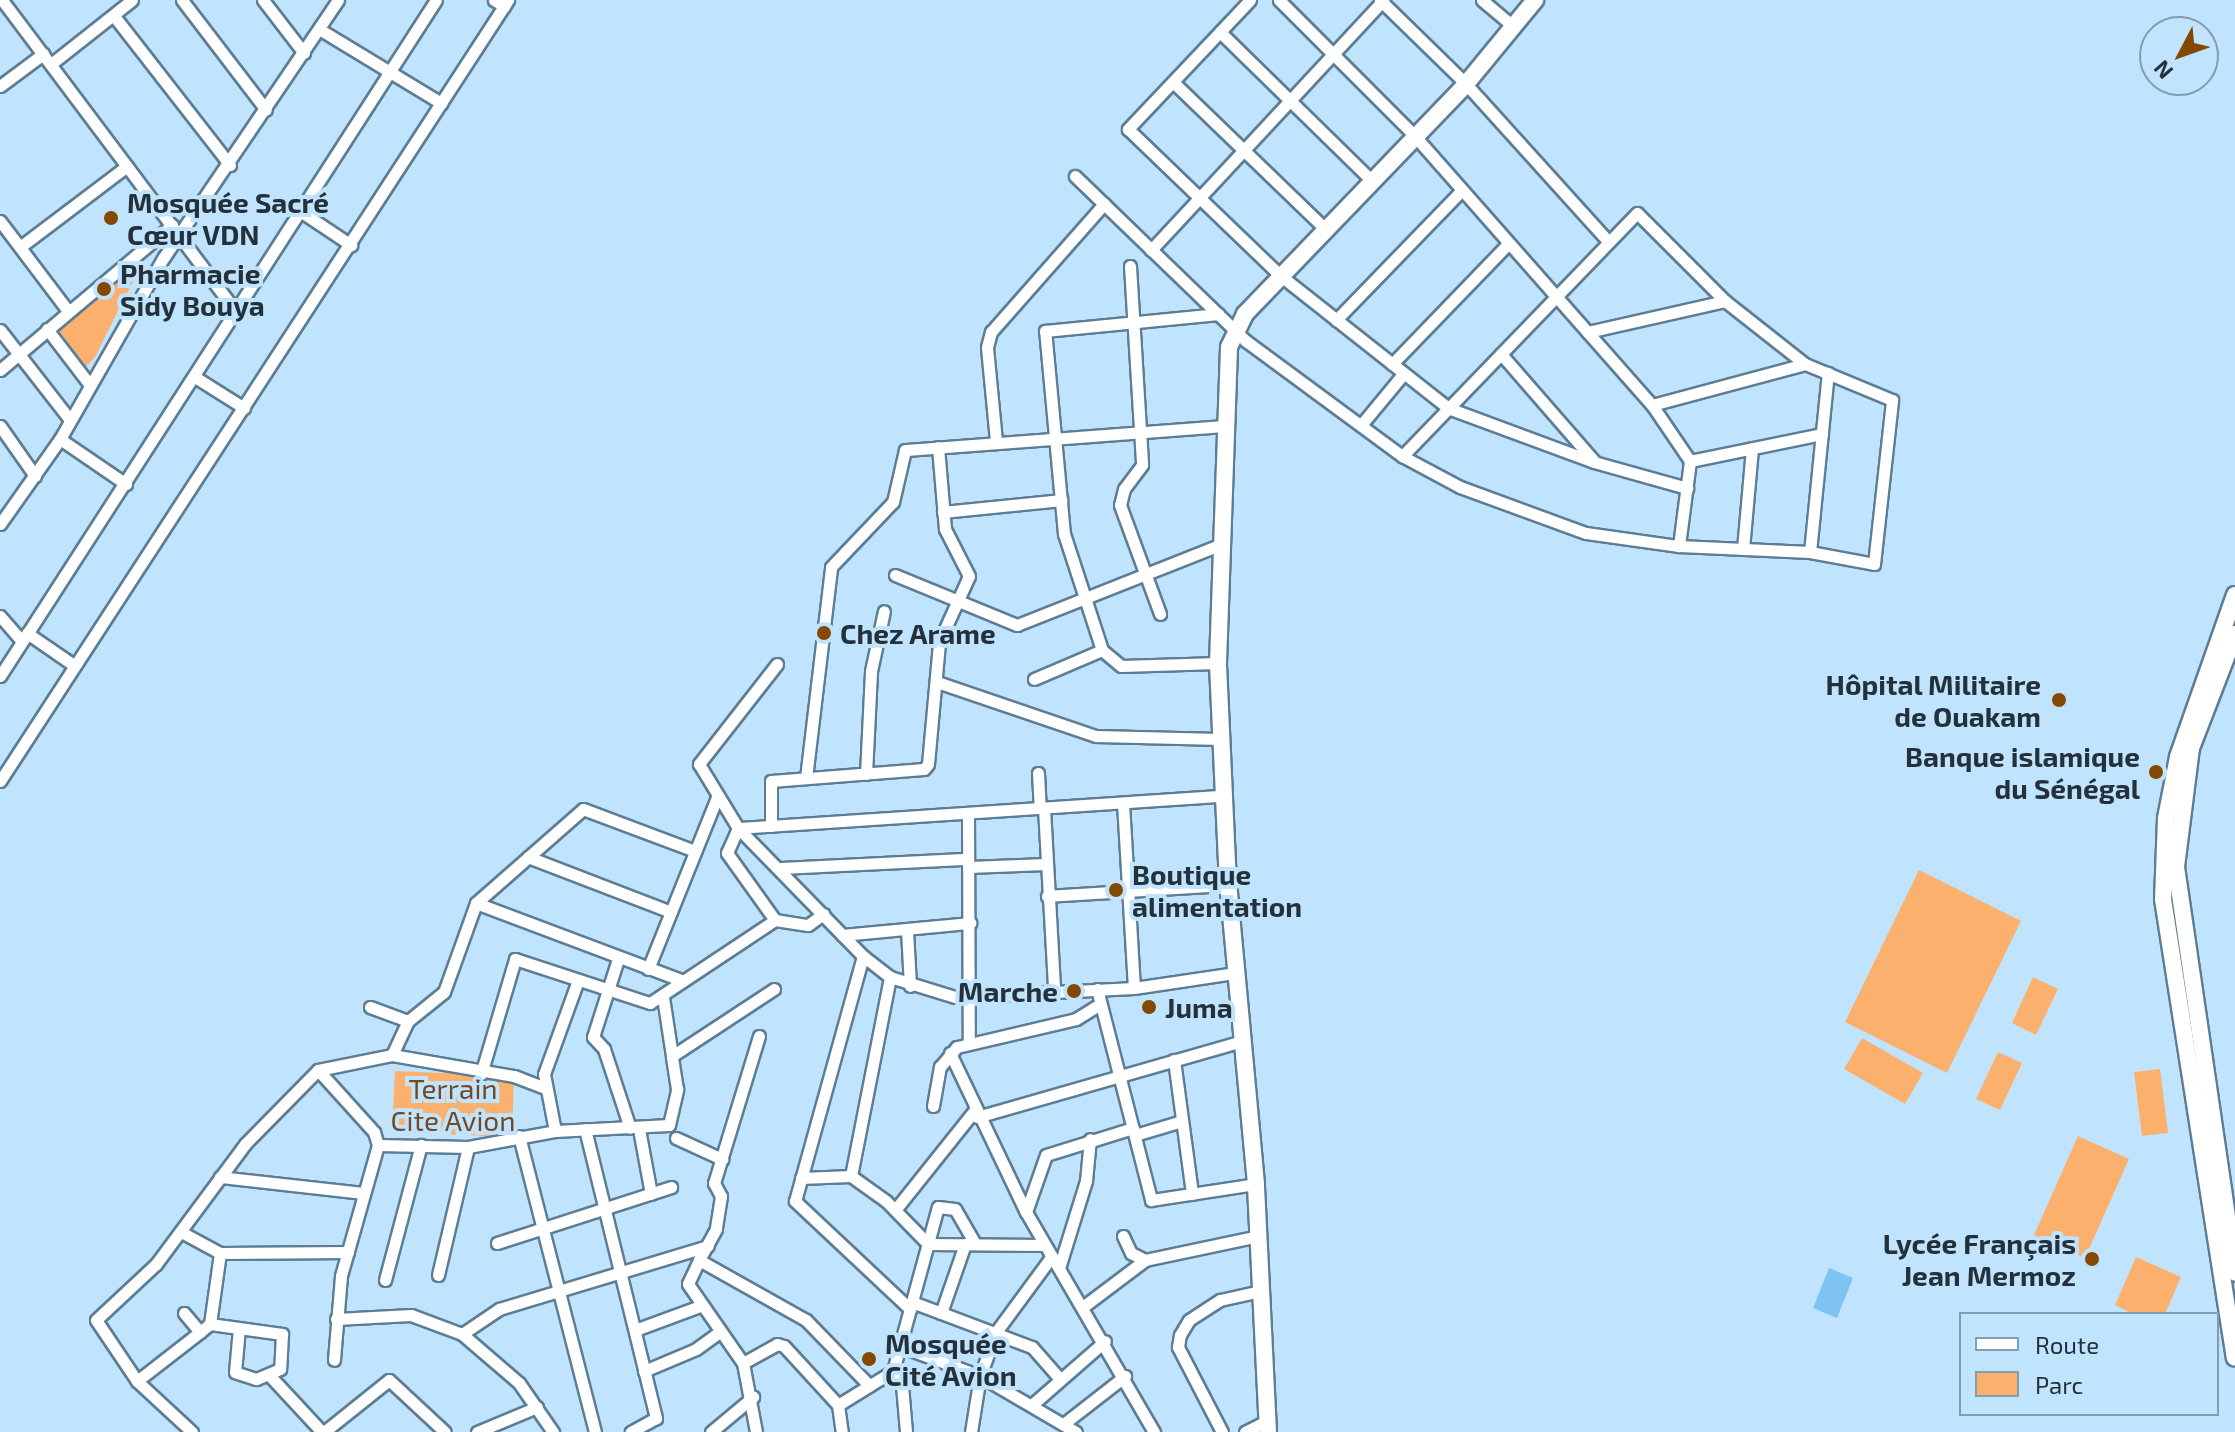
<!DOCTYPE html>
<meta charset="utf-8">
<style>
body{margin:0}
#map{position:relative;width:2235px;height:1432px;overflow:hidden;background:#c1e4fe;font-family:"Exo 2",sans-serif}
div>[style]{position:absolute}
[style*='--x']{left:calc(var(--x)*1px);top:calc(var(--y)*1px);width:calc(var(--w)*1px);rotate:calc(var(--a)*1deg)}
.green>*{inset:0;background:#fcb06e}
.water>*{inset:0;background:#7fc3f3}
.roads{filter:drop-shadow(2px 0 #5d7d95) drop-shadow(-2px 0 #5d7d95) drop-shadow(0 2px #5d7d95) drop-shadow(0 -2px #5d7d95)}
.street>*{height:11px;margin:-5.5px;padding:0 5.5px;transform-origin:5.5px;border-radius:5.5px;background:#fff}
.secondary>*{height:16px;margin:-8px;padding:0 8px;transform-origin:8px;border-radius:8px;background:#fff}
.dots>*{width:22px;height:22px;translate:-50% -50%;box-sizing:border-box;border:4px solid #c1e4fe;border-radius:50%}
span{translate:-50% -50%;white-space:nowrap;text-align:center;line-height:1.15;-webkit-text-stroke:8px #c1e4fe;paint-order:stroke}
.poi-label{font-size:28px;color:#24313b;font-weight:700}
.left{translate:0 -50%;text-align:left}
.right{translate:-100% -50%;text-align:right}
.park-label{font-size:28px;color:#724924}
.legend{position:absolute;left:1959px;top:1312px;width:260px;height:104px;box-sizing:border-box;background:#c1e4fe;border:2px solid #829cb0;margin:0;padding:10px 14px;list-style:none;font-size:24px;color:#24313b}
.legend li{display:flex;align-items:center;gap:16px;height:40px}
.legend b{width:40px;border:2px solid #829cb0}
.north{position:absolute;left:2139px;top:16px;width:80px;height:80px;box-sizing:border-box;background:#c1e4fe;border:2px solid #829cb0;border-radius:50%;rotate:229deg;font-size:22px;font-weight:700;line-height:32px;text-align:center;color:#24313b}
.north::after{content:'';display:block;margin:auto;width:28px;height:36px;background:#844801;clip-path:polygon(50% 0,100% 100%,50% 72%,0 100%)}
</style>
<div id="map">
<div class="green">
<i style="clip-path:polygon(142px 263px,95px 357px,86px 367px,59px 330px)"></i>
<i style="clip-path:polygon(1919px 870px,2021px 921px,1947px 1073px,1845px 1022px)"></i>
<i style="clip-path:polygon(2033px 977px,2058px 989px,2036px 1035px,2012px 1023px)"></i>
<i style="clip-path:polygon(1862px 1038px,1923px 1073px,1905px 1104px,1844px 1069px)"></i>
<i style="clip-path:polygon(1998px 1052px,2022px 1063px,2000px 1110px,1976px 1099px)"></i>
<i style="clip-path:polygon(2160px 1069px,2168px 1133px,2142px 1136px,2134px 1072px)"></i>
<i style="clip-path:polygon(395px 1071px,514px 1076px,512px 1137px,392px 1132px)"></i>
<i style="clip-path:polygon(2078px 1136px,2129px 1159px,2085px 1258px,2034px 1235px)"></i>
<i style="clip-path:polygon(2136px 1257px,2181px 1277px,2165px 1314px,2133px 1314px,2115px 1305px)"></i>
</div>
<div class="water">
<i style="clip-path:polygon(1829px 1268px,1853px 1278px,1837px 1318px,1813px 1308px)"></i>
</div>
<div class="roads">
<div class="street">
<i style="--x:2;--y:0;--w:391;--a:53.1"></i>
<i style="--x:182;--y:0;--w:138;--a:52.6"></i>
<i style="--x:263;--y:0;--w:67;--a:52.3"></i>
<i style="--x:494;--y:0;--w:12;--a:31"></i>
<i style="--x:1250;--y:0;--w:178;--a:133.4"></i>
<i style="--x:1128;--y:129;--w:212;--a:43.9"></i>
<i style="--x:1281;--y:276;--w:213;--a:38.3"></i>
<i style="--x:1448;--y:408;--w:156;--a:20.3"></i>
<i style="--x:1594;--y:462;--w:97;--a:15.6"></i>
<i style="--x:1279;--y:0;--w:190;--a:45"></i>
<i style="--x:1413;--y:134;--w:361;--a:48.6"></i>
<i style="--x:1652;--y:405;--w:68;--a:55.8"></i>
<i style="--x:1690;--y:461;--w:86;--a:97.4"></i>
<i style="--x:1380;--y:0;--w:120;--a:44.3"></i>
<i style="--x:1466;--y:84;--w:213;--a:47.9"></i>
<i style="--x:1482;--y:0;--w:42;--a:40.2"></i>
<i style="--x:114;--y:16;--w:189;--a:52.1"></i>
<i style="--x:319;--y:29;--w:143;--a:31.2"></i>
<i style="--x:1220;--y:32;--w:211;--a:44.4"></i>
<i style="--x:51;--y:64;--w:103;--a:-38.3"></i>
<i style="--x:1173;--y:82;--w:211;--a:44"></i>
<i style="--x:0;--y:86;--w:54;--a:-36.7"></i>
<i style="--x:1075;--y:176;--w:238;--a:44"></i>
<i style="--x:1246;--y:341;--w:194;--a:36.4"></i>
<i style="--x:1402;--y:456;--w:66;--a:28.1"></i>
<i style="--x:1460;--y:487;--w:134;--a:20.1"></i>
<i style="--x:1586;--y:533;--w:94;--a:8"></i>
<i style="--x:1679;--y:546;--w:131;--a:2.6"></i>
<i style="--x:1810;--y:552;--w:65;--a:10.6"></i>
<i style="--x:1874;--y:564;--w:165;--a:-83.7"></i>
<i style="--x:1892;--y:400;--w:94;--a:-157.5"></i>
<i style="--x:1805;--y:364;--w:102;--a:-141.8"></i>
<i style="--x:1725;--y:301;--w:124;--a:-135"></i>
<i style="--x:1637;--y:213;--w:338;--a:134"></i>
<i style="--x:303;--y:213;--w:58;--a:33.7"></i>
<i style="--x:0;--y:221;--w:113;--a:52.9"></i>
<i style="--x:20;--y:247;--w:134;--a:-37.1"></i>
<i style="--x:1151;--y:250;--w:341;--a:-47.1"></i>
<i style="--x:1130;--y:266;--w:199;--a:86.5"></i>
<i style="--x:1142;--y:465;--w:30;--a:127"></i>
<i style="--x:1124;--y:489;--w:16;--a:104"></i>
<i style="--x:1120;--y:505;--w:116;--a:69.8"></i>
<i style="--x:1336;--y:320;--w:181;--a:-45.9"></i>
<i style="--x:47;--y:329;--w:71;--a:52.5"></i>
<i style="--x:0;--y:330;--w:114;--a:52.1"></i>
<i style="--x:1588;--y:332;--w:140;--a:-12.8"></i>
<i style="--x:1501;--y:354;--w:142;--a:49"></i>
<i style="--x:1392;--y:364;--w:168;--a:-46"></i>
<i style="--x:0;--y:370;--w:225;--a:-40.1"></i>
<i style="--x:195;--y:377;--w:58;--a:32.3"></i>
<i style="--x:1652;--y:405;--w:158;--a:-15"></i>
<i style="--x:1361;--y:425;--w:67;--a:-50.4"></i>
<i style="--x:0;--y:426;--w:61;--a:55"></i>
<i style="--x:60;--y:439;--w:80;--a:34.3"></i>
<i style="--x:996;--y:441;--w:94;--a:-95.5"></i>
<i style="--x:987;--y:347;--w:16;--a:-75"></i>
<i style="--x:991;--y:332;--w:171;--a:-48.6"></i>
<i style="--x:1690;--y:461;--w:135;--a:-11.6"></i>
<i style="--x:943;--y:512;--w:119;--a:-5.8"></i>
<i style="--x:0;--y:524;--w:104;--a:-54.8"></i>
<i style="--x:60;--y:439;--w:210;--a:-60.3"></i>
<i style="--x:164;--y:257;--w:310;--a:-55.9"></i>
<i style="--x:1743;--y:549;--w:101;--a:-84.9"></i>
<i style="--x:1810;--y:552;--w:180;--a:-84.3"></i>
<i style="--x:895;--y:575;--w:132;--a:22.3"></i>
<i style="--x:1017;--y:625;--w:220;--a:-21.6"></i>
<i style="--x:0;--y:616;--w:33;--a:49"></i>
<i style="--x:27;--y:633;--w:58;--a:34.5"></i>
<i style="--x:1218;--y:663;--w:97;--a:178.2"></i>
<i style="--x:1121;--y:666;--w:25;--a:-140"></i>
<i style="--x:1102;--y:650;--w:122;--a:-108.1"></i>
<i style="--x:1064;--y:534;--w:204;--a:-95.3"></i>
<i style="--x:1045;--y:331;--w:174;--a:-5.6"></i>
<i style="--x:777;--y:664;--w:127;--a:128"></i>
<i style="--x:699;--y:764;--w:75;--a:58.6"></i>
<i style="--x:738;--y:828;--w:179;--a:45.7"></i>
<i style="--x:863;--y:956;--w:34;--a:38"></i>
<i style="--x:890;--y:977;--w:68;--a:17.1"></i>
<i style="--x:955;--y:997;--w:179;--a:-2.9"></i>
<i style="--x:1134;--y:988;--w:101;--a:-8.5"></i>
<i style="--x:0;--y:676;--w:804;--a:-57.18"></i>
<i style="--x:1034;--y:679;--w:74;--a:-23.1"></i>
<i style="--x:937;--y:682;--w:168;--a:18.8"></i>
<i style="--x:1096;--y:736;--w:125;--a:1.4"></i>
<i style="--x:1038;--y:773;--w:35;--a:87"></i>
<i style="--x:866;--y:774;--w:103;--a:-87.2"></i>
<i style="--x:871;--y:671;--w:61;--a:-77.8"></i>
<i style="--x:806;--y:778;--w:212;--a:-83.2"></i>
<i style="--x:831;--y:567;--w:90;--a:-46.4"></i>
<i style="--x:893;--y:502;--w:53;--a:-77"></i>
<i style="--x:905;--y:450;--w:321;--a:-4.3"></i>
<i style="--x:0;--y:781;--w:932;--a:-56.96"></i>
<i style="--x:1123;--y:803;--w:185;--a:86.6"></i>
<i style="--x:1044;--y:808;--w:181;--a:86.8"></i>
<i style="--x:968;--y:813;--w:231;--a:89.8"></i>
<i style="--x:771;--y:826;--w:45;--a:-90"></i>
<i style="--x:771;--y:781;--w:153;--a:-4.5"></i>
<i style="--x:924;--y:769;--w:6;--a:-51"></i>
<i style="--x:928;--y:764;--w:122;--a:-84.8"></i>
<i style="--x:939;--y:642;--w:72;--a:-65.6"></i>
<i style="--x:969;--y:576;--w:53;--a:-117.1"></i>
<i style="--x:945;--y:529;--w:82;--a:-94.9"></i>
<i style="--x:738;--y:828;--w:487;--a:-3.8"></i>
<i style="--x:738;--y:828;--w:27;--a:114"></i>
<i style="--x:727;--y:853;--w:82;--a:54.4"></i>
<i style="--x:528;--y:857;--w:153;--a:21"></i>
<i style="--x:968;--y:867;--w:78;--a:-2.2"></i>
<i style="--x:781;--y:868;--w:187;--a:-2.8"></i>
<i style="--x:1047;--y:896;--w:181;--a:-3.5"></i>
<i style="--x:476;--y:903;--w:221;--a:20.6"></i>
<i style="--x:907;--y:930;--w:56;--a:86.9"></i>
<i style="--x:842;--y:935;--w:129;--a:-5.4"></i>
<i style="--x:863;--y:956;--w:254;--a:105.5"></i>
<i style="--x:795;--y:1201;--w:158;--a:43.2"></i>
<i style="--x:618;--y:959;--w:82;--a:107.8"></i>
<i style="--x:593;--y:1037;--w:16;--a:47"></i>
<i style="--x:604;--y:1049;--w:83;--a:71.8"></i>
<i style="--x:648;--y:969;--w:185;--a:-68.1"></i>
<i style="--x:1097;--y:989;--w:218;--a:75.6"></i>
<i style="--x:1151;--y:1200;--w:106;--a:-8.7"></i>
<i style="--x:663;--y:997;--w:60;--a:81.3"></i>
<i style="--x:370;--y:1007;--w:40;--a:20.2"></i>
<i style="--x:759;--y:1036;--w:154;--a:107"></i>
<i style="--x:714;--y:1183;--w:15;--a:62"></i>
<i style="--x:721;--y:1196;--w:33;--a:99"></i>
<i style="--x:716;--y:1229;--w:35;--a:119"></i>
<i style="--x:699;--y:1260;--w:123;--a:29.3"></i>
<i style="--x:806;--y:1320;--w:91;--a:45.9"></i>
<i style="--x:950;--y:1053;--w:176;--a:64.5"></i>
<i style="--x:1026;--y:1212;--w:255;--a:59.8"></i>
<i style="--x:392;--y:1055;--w:38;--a:-65"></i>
<i style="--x:408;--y:1021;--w:46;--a:-38.9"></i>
<i style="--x:444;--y:992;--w:95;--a:-70.2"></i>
<i style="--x:476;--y:903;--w:142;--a:-41.3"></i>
<i style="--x:583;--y:809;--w:120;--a:20.6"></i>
<i style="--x:1174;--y:1060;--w:135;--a:82.3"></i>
<i style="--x:318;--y:1070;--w:84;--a:47.9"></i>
<i style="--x:374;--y:1132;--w:14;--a:73"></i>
<i style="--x:378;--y:1145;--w:136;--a:105.8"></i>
<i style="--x:341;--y:1276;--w:84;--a:94.8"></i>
<i style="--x:481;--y:1074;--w:120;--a:-73.5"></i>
<i style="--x:515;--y:959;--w:142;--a:18.1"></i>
<i style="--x:650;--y:1003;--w:150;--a:-33.6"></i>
<i style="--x:775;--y:920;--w:33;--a:9"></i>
<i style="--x:808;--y:925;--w:19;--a:-36"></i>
<i style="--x:933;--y:1106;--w:40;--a:-80"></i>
<i style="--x:940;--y:1067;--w:26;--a:-50"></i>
<i style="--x:957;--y:1047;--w:122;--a:-13.2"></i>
<i style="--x:1076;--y:1019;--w:26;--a:-32"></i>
<i style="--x:977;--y:1117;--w:276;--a:-16"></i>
<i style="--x:585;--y:1129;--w:298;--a:76.2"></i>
<i style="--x:656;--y:1418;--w:29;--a:151"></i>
<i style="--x:639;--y:1129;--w:66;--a:79.5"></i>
<i style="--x:555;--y:1131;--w:58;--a:-100.9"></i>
<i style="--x:544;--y:1074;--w:97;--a:-70.1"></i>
<i style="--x:1135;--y:1135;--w:49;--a:-16.6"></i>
<i style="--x:519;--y:1136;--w:306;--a:75.6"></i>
<i style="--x:676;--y:1138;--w:51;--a:24.5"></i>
<i style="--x:378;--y:1145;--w:90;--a:1.3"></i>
<i style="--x:468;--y:1147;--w:88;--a:-10.4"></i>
<i style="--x:555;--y:1131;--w:114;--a:-3"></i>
<i style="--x:669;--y:1125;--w:37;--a:-77"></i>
<i style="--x:677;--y:1089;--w:33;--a:-99"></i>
<i style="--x:672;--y:1056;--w:122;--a:-33.3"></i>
<i style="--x:851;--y:1176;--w:203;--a:-78.9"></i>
<i style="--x:220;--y:1177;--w:143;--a:6.4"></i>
<i style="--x:801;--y:1178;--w:50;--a:-2.3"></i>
<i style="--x:851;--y:1176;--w:43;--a:35.5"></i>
<i style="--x:886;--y:1201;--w:60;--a:45.7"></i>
<i style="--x:928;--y:1244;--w:116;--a:0.5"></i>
<i style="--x:895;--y:1210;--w:127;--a:-51.4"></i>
<i style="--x:1026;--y:1212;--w:60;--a:-70.7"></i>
<i style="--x:1046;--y:1155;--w:91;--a:-17.2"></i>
<i style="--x:183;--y:1233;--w:42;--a:28.4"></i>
<i style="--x:220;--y:1253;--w:128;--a:-0.4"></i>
<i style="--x:1123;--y:1236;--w:19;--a:65"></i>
<i style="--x:1131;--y:1253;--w:16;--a:27"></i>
<i style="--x:497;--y:1243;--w:183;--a:-17.8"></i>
<i style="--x:699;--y:1260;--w:26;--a:115"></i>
<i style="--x:688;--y:1284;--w:96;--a:55.2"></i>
<i style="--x:743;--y:1363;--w:70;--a:79.3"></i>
<i style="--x:1059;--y:1268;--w:91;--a:-72.8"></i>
<i style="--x:1086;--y:1181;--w:42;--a:-84.6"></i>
<i style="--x:438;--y:1275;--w:131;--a:-76.8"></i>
<i style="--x:385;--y:1280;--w:140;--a:-75.1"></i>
<i style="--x:912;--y:1302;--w:128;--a:20.6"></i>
<i style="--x:1032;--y:1347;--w:43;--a:48.8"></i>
<i style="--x:1084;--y:1306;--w:76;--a:-37"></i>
<i style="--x:1145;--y:1260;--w:116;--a:-11.9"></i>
<i style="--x:184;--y:1313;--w:25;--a:50"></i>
<i style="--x:200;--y:1332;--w:13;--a:-39"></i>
<i style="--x:210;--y:1324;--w:72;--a:-82"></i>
<i style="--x:941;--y:1313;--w:73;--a:-70.8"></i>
<i style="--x:336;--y:1319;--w:75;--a:-3.1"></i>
<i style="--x:411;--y:1315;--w:54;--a:20.4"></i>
<i style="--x:462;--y:1334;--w:75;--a:40.7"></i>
<i style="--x:519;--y:1383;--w:60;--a:55.2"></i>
<i style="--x:210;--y:1324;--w:73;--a:7.9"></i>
<i style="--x:282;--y:1334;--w:35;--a:93"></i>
<i style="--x:280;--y:1369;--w:26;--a:157"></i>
<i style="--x:256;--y:1379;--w:22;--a:-162"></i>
<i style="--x:235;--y:1372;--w:44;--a:-84.8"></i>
<i style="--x:635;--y:1330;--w:69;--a:-20.3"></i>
<i style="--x:462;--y:1334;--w:45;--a:-34"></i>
<i style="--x:499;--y:1309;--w:218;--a:-16.8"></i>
<i style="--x:900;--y:1346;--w:85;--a:20.6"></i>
<i style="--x:980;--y:1376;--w:111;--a:30.3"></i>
<i style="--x:743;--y:1363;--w:39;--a:-29"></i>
<i style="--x:777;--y:1344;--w:7;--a:16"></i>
<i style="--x:784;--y:1346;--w:80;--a:47.5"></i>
<i style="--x:838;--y:1405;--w:27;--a:82"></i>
<i style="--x:644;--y:1371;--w:56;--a:-22.9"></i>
<i style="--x:696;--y:1349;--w:29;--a:-36"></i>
<i style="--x:893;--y:1371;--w:17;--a:57"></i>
<i style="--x:902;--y:1385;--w:47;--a:85.1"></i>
<i style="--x:270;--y:1376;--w:76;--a:47.1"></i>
<i style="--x:137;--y:1381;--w:80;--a:-37.9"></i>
<i style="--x:1034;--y:1403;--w:94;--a:-41.1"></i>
<i style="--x:838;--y:1405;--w:65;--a:-31.7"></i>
<i style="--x:893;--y:1371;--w:170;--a:-74.7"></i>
<i style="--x:938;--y:1207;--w:17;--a:7"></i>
<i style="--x:955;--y:1209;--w:39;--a:60"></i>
<i style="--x:1066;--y:1422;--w:75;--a:-37.9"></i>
<i style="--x:192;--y:1432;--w:75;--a:-137.2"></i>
<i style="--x:137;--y:1381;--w:73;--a:-123.9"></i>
<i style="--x:96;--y:1320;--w:82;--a:-43"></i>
<i style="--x:156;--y:1264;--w:149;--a:-53.4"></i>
<i style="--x:245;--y:1144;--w:104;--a:-45.4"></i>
<i style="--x:318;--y:1070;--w:76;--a:-11.5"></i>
<i style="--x:392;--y:1055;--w:124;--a:9.8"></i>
<i style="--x:514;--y:1076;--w:33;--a:21"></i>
<i style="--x:324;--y:1432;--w:83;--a:-38.7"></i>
<i style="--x:389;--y:1380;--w:76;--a:42.9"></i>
<i style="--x:477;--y:1432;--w:65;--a:-22.6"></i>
<i style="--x:711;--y:1432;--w:55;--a:-39.8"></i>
<i style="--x:971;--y:1432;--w:57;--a:-80.9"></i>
<i style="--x:980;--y:1376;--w:47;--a:-70"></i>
<i style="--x:996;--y:1332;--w:94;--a:-53.6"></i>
<i style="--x:1222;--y:1432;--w:96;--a:-117.4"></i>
<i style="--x:1178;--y:1347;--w:12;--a:-81"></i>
<i style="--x:1180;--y:1335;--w:17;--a:-59"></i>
<i style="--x:1189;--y:1320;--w:37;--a:-33"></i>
<i style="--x:1220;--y:1300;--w:42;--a:-12.4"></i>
<i style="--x:1245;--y:1432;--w:25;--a:-27"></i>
</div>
<div class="secondary">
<i style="--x:2235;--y:595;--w:172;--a:109.4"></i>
<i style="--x:2178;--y:757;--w:62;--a:101.1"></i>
<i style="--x:2166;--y:818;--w:81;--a:92.1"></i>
<i style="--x:2163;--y:899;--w:464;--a:81.1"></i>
<i style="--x:2235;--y:634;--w:122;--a:111.1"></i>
<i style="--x:2191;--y:748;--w:120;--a:97.2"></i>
<i style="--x:2176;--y:867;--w:410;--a:81.7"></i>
<i style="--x:1268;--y:1432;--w:248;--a:-92.8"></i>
<i style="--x:1256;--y:1184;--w:300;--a:-95.3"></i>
<i style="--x:1228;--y:885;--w:222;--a:-92.6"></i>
<i style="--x:1218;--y:663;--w:316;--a:-88"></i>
<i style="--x:1229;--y:347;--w:37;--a:-64"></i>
<i style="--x:1245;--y:314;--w:319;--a:-46.1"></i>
<i style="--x:1466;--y:84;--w:109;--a:-50.6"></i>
</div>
</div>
<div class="dots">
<i style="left:111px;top:218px;background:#844801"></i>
<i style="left:104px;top:289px;background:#844801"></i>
<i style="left:824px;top:633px;background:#844801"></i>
<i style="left:2059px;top:700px;background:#844801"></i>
<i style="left:2156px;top:772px;background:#844801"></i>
<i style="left:1116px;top:890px;background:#844801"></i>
<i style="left:1074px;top:991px;background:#844801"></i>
<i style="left:1149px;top:1007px;background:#844801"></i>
<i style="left:2092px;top:1259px;background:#844801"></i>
<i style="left:869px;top:1359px;background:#844801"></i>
</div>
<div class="poi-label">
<span class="left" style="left:127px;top:218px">Mosquée Sacré<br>Cœur VDN</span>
<span class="left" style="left:120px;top:289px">Pharmacie<br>Sidy Bouya</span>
<span class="left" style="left:840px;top:633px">Chez Arame</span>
<span class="right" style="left:2041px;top:700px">Hôpital Militaire<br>de Ouakam</span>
<span class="right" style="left:2140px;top:772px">Banque islamique<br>du Sénégal</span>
<span class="left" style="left:1132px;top:890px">Boutique<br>alimentation</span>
<span class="right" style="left:1058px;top:991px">Marche</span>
<span class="left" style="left:1165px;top:1007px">Juma</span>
<span class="right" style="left:2076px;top:1259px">Lycée Français<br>Jean Mermoz</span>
<span class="left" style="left:885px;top:1359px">Mosquée<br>Cité Avion</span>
</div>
<div class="park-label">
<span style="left:453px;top:1104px">Terrain<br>Cite Avion</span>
</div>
<ul class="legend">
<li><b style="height:10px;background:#fff"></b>Route</li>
<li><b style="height:22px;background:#fcb06e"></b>Parc</li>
</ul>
<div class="north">N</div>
</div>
